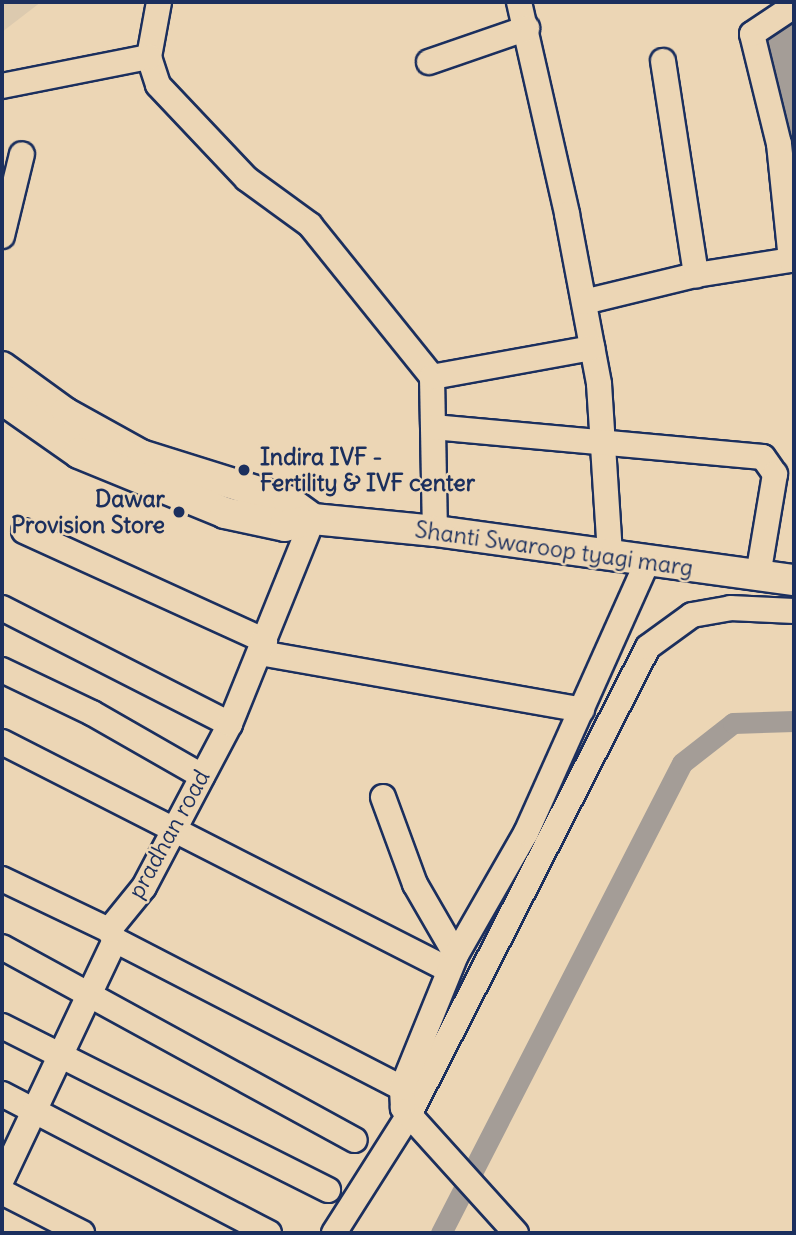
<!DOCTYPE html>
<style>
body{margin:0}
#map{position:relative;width:796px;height:1235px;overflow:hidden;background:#ecd6b5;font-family:Delius,sans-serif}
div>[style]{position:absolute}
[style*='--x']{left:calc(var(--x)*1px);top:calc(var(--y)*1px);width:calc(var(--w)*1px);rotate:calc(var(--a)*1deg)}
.built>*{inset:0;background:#dccaaf}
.water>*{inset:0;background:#a49d97}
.canal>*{height:21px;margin:-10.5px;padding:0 10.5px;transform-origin:10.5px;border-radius:10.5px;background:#a49d97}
.roads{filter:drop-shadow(2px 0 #1b2f5e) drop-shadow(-2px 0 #1b2f5e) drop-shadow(0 2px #1b2f5e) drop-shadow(0 -2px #1b2f5e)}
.minor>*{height:24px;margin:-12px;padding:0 12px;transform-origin:12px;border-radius:12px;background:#ecd6b5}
.major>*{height:30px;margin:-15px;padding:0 15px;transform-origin:15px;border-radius:15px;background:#ecd6b5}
.dots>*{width:19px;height:19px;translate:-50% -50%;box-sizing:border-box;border:4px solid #ecd6b5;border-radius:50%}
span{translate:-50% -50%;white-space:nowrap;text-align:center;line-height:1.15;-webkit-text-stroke:5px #ecd6b5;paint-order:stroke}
.poi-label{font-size:23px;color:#1b2f5e;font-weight:700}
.left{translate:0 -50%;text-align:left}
.right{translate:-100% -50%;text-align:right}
.street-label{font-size:23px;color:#1b2f5e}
.frame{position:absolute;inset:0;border:4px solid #1b2f5e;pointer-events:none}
</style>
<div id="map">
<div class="built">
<i style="clip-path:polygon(2px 2px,41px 2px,2px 32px)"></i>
</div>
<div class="water">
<i style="clip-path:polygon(794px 2px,794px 178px,750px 25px)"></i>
</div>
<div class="canal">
<i style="--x:441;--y:1233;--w:528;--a:-62.85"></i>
<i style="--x:682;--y:763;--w:65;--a:-38.1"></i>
<i style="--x:733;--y:723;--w:61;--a:-1.9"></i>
</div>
<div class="roads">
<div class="minor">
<i style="--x:159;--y:2;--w:56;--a:100.3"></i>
<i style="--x:149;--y:57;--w:29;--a:72"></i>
<i style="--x:158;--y:85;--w:129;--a:46.6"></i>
<i style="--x:247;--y:179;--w:78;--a:36.1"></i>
<i style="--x:310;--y:225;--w:195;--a:51.2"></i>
<i style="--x:432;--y:377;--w:154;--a:88.9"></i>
<i style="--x:519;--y:2;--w:217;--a:77.2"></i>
<i style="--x:567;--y:214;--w:173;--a:79.3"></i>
<i style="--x:599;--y:384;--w:170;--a:86.3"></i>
<i style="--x:663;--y:61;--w:217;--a:81.2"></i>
<i style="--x:429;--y:62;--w:104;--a:-19.1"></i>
<i style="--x:2;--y:86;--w:150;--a:-11.2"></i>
<i style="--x:2;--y:236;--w:84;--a:-76.3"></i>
<i style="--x:584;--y:302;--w:115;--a:-13.6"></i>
<i style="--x:696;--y:275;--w:96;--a:-9"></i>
<i style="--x:791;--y:260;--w:117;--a:-95.9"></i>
<i style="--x:779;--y:144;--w:113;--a:-103.8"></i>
<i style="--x:752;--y:34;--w:50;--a:-33.7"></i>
<i style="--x:432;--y:377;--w:163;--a:-10.3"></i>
<i style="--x:433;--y:427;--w:331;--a:5.2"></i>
<i style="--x:763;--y:457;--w:21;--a:55"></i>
<i style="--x:775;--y:474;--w:103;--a:99.5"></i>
<i style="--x:24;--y:531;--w:265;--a:24.5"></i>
<i style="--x:2;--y:608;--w:256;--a:27"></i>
<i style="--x:260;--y:653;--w:327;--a:10"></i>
<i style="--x:2;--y:670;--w:100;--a:25.5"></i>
<i style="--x:92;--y:713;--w:127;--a:29.8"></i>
<i style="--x:2;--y:742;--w:502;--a:27.02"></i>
<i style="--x:383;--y:797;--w:93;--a:69.8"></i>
<i style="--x:415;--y:884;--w:82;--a:60"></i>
<i style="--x:2;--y:879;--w:119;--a:25.5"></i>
<i style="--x:115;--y:940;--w:323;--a:27.3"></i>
<i style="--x:2;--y:947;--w:402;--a:28.7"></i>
<i style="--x:2;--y:1026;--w:365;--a:26.7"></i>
<i style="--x:2;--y:1094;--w:301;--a:27.5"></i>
<i style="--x:2;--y:1179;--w:264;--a:-64.7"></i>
<i style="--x:115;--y:940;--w:12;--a:-121"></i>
<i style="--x:109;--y:930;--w:55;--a:-50.9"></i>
<i style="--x:144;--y:887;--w:184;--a:-62.2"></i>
<i style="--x:230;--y:724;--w:221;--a:-68"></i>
<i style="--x:2;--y:1192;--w:90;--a:27.1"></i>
<i style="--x:334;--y:1233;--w:140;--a:-57.6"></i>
<i style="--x:409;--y:1115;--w:525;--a:-62.95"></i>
<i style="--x:648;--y:647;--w:54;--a:-36"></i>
<i style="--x:692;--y:615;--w:39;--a:-10"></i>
<i style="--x:730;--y:608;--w:64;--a:2.7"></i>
<i style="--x:516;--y:1233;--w:169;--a:-132.1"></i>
<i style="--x:403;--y:1108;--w:20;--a:-93"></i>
<i style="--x:402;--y:1088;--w:144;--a:-67.9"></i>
<i style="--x:456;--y:955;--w:141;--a:-60.2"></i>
<i style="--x:526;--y:833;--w:296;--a:-65.9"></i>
</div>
<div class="major">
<i style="--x:2;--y:367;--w:78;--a:36.1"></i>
<i style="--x:65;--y:413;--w:87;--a:28.9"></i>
<i style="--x:141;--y:455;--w:154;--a:17.4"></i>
<i style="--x:288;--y:501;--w:31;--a:36"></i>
<i style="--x:2;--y:399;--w:94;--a:35"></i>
<i style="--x:79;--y:453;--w:158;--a:22.3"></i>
<i style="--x:225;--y:513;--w:61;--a:12.2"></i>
<i style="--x:285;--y:526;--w:29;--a:-14"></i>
<i style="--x:313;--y:519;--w:123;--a:5.6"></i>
<i style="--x:435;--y:531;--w:362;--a:7.8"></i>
</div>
</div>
<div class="dots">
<i style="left:244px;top:470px;background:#1b2f5e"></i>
<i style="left:179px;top:512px;background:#1b2f5e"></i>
</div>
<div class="poi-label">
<span class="left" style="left:260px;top:470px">Indira IVF -<br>Fertility &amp; IVF center</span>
<span class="right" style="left:165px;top:512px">Dawar<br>Provision Store</span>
</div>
<div class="street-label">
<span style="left:554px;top:549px;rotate:8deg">Shanti Swaroop tyagi marg</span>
<span style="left:169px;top:834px;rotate:-61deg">pradhan road</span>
</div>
<div class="frame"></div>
</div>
